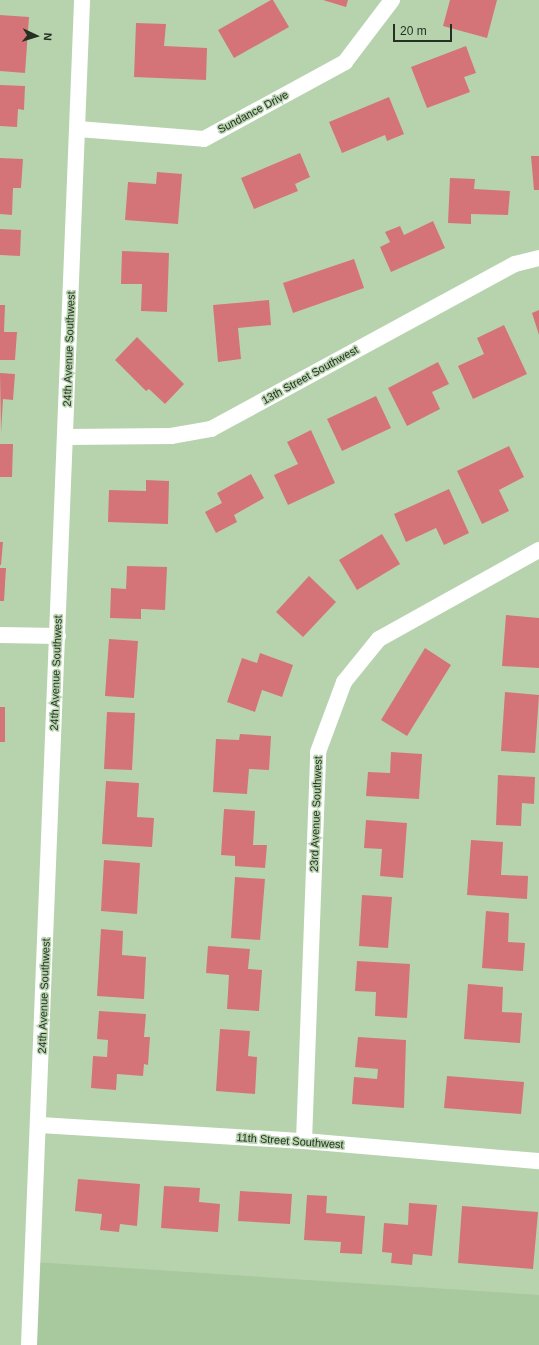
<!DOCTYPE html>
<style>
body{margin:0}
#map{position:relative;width:539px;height:1345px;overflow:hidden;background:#b7d3ae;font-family:Arial,sans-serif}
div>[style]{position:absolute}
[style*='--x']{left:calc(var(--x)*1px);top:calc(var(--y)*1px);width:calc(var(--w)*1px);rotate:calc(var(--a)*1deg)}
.built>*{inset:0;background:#a8c89d}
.building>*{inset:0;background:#d47478}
.street>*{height:16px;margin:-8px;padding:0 8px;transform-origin:8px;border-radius:8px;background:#fff}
span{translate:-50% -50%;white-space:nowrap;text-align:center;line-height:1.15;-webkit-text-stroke:3px #b7d3ae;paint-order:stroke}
.street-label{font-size:11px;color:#253022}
.north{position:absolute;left:16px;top:16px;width:40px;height:40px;-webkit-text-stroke:3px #b7d3ae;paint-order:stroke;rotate:94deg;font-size:11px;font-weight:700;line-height:16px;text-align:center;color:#253022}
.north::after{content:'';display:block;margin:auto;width:14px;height:18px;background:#253022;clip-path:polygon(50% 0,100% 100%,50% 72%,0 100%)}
.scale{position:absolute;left:393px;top:24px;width:59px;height:18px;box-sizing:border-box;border:2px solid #253022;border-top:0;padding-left:5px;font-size:12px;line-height:14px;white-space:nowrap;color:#253022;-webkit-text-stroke:3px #b7d3ae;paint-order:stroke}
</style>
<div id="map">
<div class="built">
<i style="clip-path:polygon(34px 1262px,539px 1295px,539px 1345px,29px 1345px)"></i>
</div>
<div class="building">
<i style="clip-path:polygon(271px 0,273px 0,289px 27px,234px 58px,218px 30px)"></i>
<i style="clip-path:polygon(323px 0,348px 0,346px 7px)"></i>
<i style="clip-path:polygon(450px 0,497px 0,487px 38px,443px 26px)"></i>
<i style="clip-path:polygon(0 15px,29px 17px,25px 73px,0 71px)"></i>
<i style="clip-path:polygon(136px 23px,166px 24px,164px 46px,207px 48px,206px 80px,134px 77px)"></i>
<i style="clip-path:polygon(466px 46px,476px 73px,464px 77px,470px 92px,427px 108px,411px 67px)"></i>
<i style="clip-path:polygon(0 85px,25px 86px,24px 110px,18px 109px,17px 127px,0 126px)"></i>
<i style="clip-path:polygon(389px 97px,404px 134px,387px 141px,385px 135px,342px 153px,329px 122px)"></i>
<i style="clip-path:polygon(300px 153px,310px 177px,295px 184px,298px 191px,254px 209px,241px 178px)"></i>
<i style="clip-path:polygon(531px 156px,539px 156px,539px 190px,534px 190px)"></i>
<i style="clip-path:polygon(0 158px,23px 159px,21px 188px,13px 188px,12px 215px,0 214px)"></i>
<i style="clip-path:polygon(157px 172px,182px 174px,178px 224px,125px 220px,128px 182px,156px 184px)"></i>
<i style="clip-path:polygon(450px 178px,475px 179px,474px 189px,510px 191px,508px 215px,471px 214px,471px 224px,448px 223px)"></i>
<i style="clip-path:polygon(433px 221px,445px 248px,391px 272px,380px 247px,390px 242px,385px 232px,400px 226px,404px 235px)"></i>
<i style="clip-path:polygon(0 229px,21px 230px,20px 256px,0 255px)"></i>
<i style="clip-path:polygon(122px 251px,169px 253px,167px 312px,141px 311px,142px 284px,121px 284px)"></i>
<i style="clip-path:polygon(354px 259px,364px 288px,293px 313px,283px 283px)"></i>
<i style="clip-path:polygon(269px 300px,271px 325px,238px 328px,241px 359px,218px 362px,213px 305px)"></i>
<i style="clip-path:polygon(0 305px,5px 305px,4px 332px,17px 332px,15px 360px,0 360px)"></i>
<i style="clip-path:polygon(539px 310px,539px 335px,532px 313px)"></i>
<i style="clip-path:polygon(504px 325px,527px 374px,473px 399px,458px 366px,484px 354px,477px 338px)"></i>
<i style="clip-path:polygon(137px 337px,184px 384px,165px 404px,149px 389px,146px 391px,115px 360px)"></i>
<i style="clip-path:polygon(438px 362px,449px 384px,432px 392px,440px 409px,407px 426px,388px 388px)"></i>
<i style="clip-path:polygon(0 373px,15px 374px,13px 400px,3px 399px,1px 433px)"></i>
<i style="clip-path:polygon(376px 396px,391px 428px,342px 451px,327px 419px)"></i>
<i style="clip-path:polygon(311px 430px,335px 483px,288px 505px,274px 475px,298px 464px,287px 442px)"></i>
<i style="clip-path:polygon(0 444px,13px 444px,12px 477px,0 477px)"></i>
<i style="clip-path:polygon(509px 446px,524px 477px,499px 490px,509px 511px,482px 524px,457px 471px)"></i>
<i style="clip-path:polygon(251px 474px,264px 498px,234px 515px,237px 522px,216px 533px,205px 512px,222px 503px,217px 493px)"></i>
<i style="clip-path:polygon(146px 480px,169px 481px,168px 524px,108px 522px,109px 490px,146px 491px)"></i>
<i style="clip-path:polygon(449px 489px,469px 533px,444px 545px,436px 528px,406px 542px,394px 514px)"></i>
<i style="clip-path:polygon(382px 534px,400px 564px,357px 590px,339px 560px)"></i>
<i style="clip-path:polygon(0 542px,3px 542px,1px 565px,0 565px)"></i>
<i style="clip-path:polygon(127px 566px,167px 567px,165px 610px,141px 609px,141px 619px,110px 618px,111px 588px,126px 589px)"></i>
<i style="clip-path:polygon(0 568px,6px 568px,4px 601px,0 601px)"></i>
<i style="clip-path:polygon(309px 576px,336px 602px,303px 637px,276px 612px)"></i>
<i style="clip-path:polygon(506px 615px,539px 618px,539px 668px,502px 666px)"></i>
<i style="clip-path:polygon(109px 639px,138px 641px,134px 698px,105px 696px)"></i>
<i style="clip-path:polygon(425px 648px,451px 665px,407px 736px,381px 720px)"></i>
<i style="clip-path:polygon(260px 653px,293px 665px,282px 697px,262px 690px,255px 712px,227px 702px,242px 658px,257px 663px)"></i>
<i style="clip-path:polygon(505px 692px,539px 695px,535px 753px,501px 751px)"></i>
<i style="clip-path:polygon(0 707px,5px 707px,5px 742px,0 742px)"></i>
<i style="clip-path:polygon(107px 712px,135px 713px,132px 770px,104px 769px)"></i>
<i style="clip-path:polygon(240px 734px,271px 736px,269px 770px,249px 769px,247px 794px,213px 792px,216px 739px,239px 740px)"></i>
<i style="clip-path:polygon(391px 752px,422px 754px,419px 799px,366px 796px,368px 772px,390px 773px)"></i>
<i style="clip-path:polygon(498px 775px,535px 777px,534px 804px,522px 803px,521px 826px,496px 825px)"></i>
<i style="clip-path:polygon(106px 781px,139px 783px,137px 817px,154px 818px,152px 847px,102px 844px)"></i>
<i style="clip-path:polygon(224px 809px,255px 811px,253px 845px,267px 845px,265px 868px,235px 866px,235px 856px,221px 855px)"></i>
<i style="clip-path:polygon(366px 820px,407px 823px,403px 878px,380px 876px,382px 849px,364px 848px)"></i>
<i style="clip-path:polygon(471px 840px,503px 842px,501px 875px,528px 876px,527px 899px,467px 895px)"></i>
<i style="clip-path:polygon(104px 860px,140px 863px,137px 914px,101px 911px)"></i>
<i style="clip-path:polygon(235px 877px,265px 879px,260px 940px,231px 938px)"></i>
<i style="clip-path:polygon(362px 895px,392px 897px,388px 948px,359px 946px)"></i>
<i style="clip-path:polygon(486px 911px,509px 913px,508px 942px,525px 943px,523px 971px,482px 968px)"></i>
<i style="clip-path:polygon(101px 929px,123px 931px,122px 955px,146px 957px,144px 999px,97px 996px)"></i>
<i style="clip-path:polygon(208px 946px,250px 949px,248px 969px,262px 970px,259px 1011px,227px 1009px,229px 975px,206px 973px)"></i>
<i style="clip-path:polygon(357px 961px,410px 964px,407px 1018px,375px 1016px,376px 992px,355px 991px)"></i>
<i style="clip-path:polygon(468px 984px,503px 987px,502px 1012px,522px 1013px,520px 1043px,464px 1039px)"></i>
<i style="clip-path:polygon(99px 1011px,146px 1014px,144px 1037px,150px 1037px,148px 1065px,144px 1064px,143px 1076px,117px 1074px,116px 1090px,91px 1088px,93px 1056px,107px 1057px,108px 1040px,97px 1039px)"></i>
<i style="clip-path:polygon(220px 1029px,250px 1031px,248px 1056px,257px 1057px,255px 1094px,216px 1091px)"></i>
<i style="clip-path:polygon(358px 1037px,406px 1040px,404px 1108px,352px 1104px,354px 1077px,377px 1079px,378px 1069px,355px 1067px)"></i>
<i style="clip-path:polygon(447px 1076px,524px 1082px,521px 1114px,444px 1108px)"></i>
<i style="clip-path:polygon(78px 1179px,140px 1184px,137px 1226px,120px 1224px,119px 1232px,100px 1230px,102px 1214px,75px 1211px)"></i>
<i style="clip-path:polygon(164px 1186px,200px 1188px,199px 1202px,220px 1204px,218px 1232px,161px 1228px)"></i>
<i style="clip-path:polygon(240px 1191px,292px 1194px,290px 1224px,238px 1221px)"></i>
<i style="clip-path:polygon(307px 1195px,327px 1196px,326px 1213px,365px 1216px,362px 1254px,340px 1253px,341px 1242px,304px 1240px)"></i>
<i style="clip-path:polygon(409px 1203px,437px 1205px,432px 1256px,413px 1254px,412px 1265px,391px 1263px,392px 1253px,382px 1252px,384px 1223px,408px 1225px)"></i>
<i style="clip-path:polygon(462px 1206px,538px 1212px,533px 1269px,458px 1263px)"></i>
</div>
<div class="street">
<i style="--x:78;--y:129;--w:126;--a:4.5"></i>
<i style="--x:204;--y:139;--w:161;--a:-28.6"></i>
<i style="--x:345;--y:62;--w:78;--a:-52.8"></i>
<i style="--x:66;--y:437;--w:105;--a:-0.5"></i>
<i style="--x:171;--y:436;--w:41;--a:-9.9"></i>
<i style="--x:211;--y:429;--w:346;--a:-28.5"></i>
<i style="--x:515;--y:264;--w:25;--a:-14"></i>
<i style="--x:0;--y:635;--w:58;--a:1"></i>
<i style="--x:40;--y:1125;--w:264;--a:3.5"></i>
<i style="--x:304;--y:1141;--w:236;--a:4.9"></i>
<i style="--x:304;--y:1141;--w:389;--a:-87.9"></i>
<i style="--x:318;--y:752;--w:75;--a:-69.6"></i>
<i style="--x:344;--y:682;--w:55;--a:-50.9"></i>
<i style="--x:379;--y:639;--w:183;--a:-29.1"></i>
<i style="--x:29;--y:1345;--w:1346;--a:-87.74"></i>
</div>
<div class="street-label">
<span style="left:253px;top:112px;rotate:-28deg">Sundance Drive</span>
<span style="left:69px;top:349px;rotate:-88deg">24th Avenue Southwest</span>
<span style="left:310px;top:375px;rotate:-29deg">13th Street Southwest</span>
<span style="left:56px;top:673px;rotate:-88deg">24th Avenue Southwest</span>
<span style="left:316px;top:814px;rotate:-88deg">23rd Avenue Southwest</span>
<span style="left:44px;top:996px;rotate:-88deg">24th Avenue Southwest</span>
<span style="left:290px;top:1141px;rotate:4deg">11th Street Southwest</span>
</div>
<div class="north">N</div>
<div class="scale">20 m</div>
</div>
